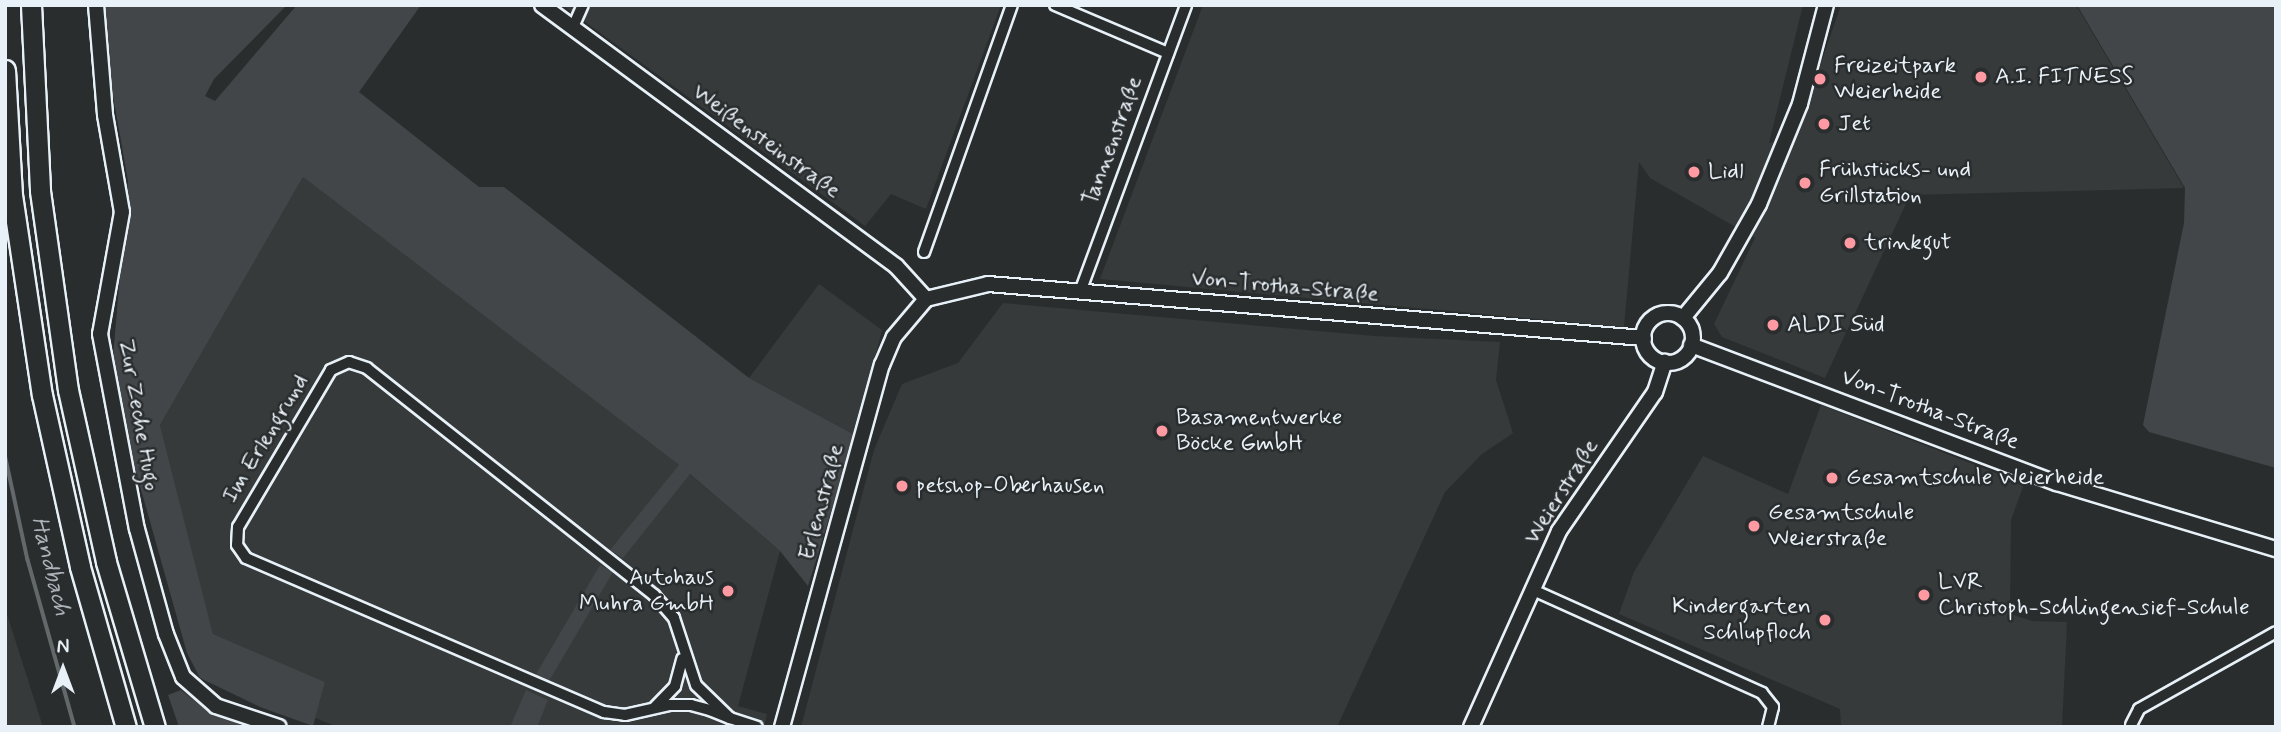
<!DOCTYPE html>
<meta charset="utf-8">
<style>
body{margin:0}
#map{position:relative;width:2281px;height:732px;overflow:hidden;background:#2a2d2e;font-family:Mynerve,sans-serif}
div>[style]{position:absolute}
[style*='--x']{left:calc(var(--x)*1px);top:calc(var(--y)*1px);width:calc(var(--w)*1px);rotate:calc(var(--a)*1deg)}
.built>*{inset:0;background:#363a3b}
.green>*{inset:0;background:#424648}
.stream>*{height:3.5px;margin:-1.75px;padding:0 1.75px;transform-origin:1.75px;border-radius:1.75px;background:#63686b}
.roads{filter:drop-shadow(2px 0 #e8f1f8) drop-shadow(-2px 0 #e8f1f8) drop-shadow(0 2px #e8f1f8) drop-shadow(0 -2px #e8f1f8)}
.street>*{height:10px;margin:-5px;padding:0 5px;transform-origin:5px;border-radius:5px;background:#2a2d2e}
.secondary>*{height:14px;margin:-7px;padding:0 7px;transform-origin:7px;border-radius:7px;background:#2a2d2e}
.secondary>.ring{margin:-7px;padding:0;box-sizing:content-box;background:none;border:14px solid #2a2d2e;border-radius:50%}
.highway>*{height:19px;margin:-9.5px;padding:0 9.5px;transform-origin:9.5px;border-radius:9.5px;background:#2a2d2e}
.dots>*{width:19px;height:19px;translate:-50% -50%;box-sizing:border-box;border:4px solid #2a2d2e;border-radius:50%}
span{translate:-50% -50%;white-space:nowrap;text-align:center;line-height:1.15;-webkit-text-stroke:5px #2a2d2e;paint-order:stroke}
.poi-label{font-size:23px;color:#e8f1f8}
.left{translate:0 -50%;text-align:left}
.right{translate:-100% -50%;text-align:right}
.street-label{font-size:23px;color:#e8f1f8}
.water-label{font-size:24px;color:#acb3b9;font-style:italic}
.frame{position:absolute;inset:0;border:7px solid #e8f1f8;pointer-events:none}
.north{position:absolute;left:28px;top:634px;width:70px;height:70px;-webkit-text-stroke:5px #2a2d2e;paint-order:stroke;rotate:0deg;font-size:19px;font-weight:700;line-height:28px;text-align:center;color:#e8f1f8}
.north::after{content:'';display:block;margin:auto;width:24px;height:32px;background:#e8f1f8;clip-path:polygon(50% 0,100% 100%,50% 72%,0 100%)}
</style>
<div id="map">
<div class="built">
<i style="clip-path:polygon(562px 5px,1001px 5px,926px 209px,891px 194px,865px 226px)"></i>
<i style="clip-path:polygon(1203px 5px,1803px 5px,1769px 143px,1796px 136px,1841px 5px,2076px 5px,2184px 188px,1910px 195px,1825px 378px,1722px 337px,1714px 324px,1755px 238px,1650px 178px,1639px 162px,1624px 327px,1100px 279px)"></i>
<i style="clip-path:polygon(303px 177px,679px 465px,780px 551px,738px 706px,767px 714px,764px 727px,338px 727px,315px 718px,325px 682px,213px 634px,160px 425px)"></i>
<i style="clip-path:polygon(819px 284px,882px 330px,855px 435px,749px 378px)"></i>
<i style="clip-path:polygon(1003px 303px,1374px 336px,1500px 342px,1496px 380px,1513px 433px,1482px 454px,1445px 492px,1337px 727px,801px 727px,874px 450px,902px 384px,958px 363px)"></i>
<i style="clip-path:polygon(1821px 405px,2024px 484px,2011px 520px,2010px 614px,2032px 621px,2067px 622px,2062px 727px,1841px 727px,1840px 709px,1619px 614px,1634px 572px,1703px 456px,1788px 494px)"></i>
<i style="clip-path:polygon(5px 608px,43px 727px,5px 727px)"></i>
</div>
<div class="green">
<i style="clip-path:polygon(104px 5px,287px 5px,214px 79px,205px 96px,215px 101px,297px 5px,421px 5px,359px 92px,479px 187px,504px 187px,749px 378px,855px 435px,808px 586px,780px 551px,690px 474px,623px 558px,610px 550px,679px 465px,303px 177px,160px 425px,213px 634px,325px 682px,313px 726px,260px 707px,200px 678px,187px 653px,131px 454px,113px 357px,128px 181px,108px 67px)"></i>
<i style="clip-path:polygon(2077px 5px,2276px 5px,2276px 468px,2149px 432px,2143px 425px,2184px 223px,2185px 188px)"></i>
<i style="clip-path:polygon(600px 565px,613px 572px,549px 681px,535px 676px)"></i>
<i style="clip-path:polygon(181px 690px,206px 710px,246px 727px,179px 727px,168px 695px)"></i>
<i style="clip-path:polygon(526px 690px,548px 700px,537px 727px,510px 727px)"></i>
</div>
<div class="stream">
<i style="--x:5;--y:454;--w:108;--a:77.8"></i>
<i style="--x:28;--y:560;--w:173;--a:74.3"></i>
</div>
<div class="roads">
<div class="street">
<i style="--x:1055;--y:5;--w:123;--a:23"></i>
<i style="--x:573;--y:27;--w:24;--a:-66"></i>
<i style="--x:924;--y:252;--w:262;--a:-70.4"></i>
<i style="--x:1080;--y:292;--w:306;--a:-69.7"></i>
<i style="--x:1533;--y:590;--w:251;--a:24.2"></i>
<i style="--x:1762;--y:693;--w:18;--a:52"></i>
<i style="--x:1773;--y:707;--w:21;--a:104"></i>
<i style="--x:655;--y:707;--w:29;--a:-46"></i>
<i style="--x:675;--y:686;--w:28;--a:-75"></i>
<i style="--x:730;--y:718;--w:47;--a:-135.9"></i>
<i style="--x:696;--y:685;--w:71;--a:-108.2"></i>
<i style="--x:674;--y:618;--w:30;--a:-131"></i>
<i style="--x:654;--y:595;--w:366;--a:-141.7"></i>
<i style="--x:367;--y:368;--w:19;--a:-162"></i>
<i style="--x:349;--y:362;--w:20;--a:156"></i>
<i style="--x:331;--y:370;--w:182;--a:120.6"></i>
<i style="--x:238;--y:527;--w:18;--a:93"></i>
<i style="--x:237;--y:545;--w:16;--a:55"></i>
<i style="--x:246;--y:558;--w:390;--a:23.3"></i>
<i style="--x:604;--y:712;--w:21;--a:8"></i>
<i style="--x:625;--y:715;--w:45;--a:-12.8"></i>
<i style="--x:669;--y:705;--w:22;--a:0"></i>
<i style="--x:691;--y:705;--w:20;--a:15"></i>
<i style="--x:710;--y:710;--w:22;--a:22"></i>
<i style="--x:730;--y:718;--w:28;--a:18"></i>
<i style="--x:2131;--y:725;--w:18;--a:-63"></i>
<i style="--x:2139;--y:709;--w:157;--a:-29.3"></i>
</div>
<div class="secondary">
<i style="--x:96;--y:5;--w:110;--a:85.3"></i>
<i style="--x:105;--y:115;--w:98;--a:80.1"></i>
<i style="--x:122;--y:212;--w:124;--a:100.2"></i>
<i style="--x:100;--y:334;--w:198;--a:79.3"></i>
<i style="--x:137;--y:529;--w:109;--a:74.6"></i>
<i style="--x:166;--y:634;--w:46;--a:68.4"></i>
<i style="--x:183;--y:677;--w:44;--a:41.3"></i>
<i style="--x:216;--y:706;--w:66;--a:18.4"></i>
<i style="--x:542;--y:5;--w:440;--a:36.4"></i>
<i style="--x:896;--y:266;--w:45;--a:47.7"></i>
<i style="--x:926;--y:299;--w:64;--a:-13.6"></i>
<i style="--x:988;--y:284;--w:658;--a:4.71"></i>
<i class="ring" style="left:1643px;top:313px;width:36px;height:36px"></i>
<i style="--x:1683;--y:318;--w:58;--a:-50.6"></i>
<i style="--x:1720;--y:273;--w:79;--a:-60.5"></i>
<i style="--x:1759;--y:204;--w:108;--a:-67.7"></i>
<i style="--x:1800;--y:104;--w:102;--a:-75.3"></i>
<i style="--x:1691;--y:345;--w:391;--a:20.7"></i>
<i style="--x:2057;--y:483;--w:229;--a:16.8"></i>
<i style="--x:782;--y:727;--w:376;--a:-74.6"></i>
<i style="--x:882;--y:365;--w:30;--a:-67"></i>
<i style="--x:894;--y:337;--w:50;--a:-49.9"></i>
<i style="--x:1471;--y:727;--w:215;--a:-65.8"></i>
<i style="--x:1559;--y:531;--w:169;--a:-55.4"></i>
<i style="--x:1655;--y:392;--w:32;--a:-72"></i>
</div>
<div class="highway">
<i style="--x:31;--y:5;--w:186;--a:87.2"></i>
<i style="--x:40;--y:191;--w:201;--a:82"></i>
<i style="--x:68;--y:390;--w:176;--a:77.5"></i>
<i style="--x:106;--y:562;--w:172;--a:73.5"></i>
<i style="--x:5;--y:70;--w:125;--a:86.8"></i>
<i style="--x:12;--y:195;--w:202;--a:81.5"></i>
<i style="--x:42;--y:395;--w:176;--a:77.5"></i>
<i style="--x:80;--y:567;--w:166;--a:74"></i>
</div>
</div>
<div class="dots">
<i style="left:1981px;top:77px;background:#ff9aa2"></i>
<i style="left:1820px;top:79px;background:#ff9aa2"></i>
<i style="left:1824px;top:124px;background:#ff9aa2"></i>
<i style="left:1694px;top:172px;background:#ff9aa2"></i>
<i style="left:1805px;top:183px;background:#ff9aa2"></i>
<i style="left:1850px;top:243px;background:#ff9aa2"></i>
<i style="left:1773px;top:325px;background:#ff9aa2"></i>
<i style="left:1162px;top:431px;background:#ff9aa2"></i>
<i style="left:1832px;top:478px;background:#ff9aa2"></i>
<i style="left:902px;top:486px;background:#ff9aa2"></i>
<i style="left:1754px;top:526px;background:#ff9aa2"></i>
<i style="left:728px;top:591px;background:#ff9aa2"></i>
<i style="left:1924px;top:595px;background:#ff9aa2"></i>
<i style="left:1825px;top:620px;background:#ff9aa2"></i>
</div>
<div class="poi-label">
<span class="left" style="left:1834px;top:79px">Freizeitpark<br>Weierheide</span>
<span class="left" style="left:1995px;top:77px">A.I. FITNESS</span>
<span class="left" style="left:1838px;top:124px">Jet</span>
<span class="left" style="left:1819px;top:183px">Frühstücks- und<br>Grillstation</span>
<span class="left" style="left:1708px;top:172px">Lidl</span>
<span class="left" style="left:1864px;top:243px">trinkgut</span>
<span class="left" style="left:1787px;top:325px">ALDI Süd</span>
<span class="left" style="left:1176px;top:431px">Basamentwerke<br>Böcke GmbH</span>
<span class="left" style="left:1846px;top:478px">Gesamtschule Weierheide</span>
<span class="left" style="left:916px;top:486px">petshop-Oberhausen</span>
<span class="left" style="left:1768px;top:526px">Gesamtschule<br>Weierstraße</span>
<span class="right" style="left:714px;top:591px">Autohaus<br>Muhra GmbH</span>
<span class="left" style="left:1938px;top:595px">LVR<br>Christoph-Schlingensief-Schule</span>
<span class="right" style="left:1811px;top:620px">Kindergarten<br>Schlupfloch</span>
</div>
<div class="street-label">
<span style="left:1113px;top:141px;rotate:-70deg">Tannenstraße</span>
<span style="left:766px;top:142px;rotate:36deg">Weißensteinstraße</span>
<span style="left:1285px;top:287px;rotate:5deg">Von-Trotha-Straße</span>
<span style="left:1930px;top:410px;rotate:21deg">Von-Trotha-Straße</span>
<span style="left:138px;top:415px;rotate:80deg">Zur Zeche Hugo</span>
<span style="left:266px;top:439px;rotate:-59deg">Im Erlengrund</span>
<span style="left:1562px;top:492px;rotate:-58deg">Weierstraße</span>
<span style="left:822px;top:502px;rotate:-75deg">Erlenstraße</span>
</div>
<div class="water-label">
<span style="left:50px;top:566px;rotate:76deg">Handbach</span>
</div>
<div class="frame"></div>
<div class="north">N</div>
</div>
